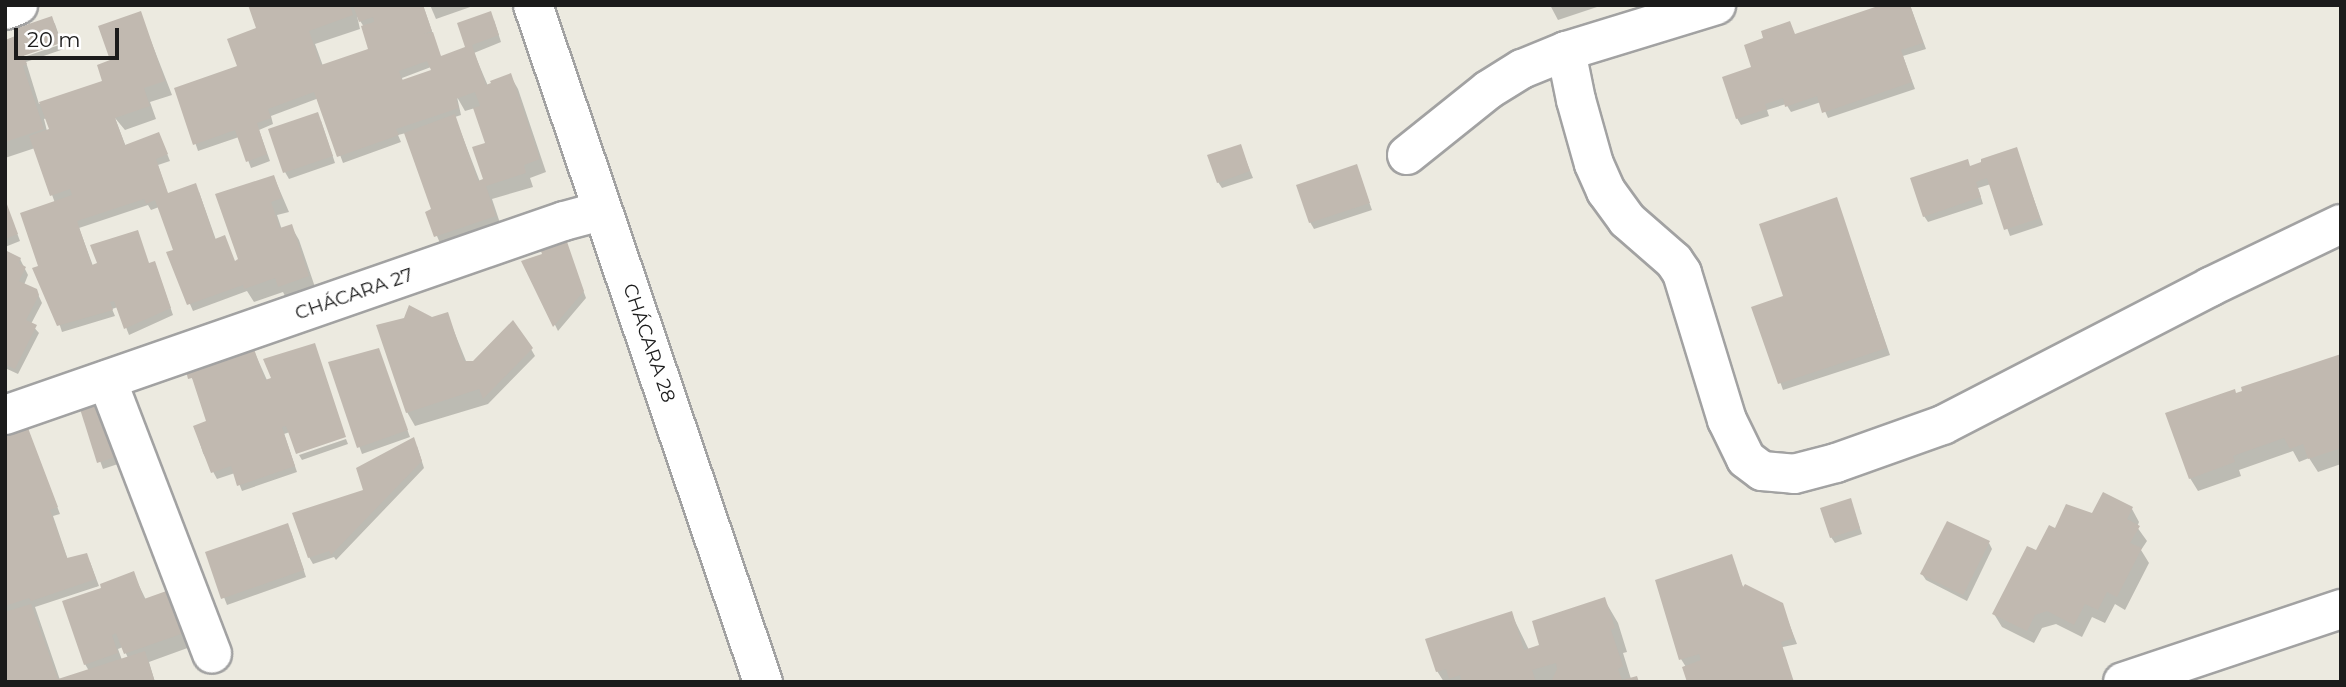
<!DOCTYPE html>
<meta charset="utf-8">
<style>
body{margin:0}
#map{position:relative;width:2346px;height:687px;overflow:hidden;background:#eceae0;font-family:Montserrat,sans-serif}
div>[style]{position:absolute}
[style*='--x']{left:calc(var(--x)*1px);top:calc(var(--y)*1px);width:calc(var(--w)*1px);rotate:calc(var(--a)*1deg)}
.shadow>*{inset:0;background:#0003}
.building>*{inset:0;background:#c1b9b0}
.roads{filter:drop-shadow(2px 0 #a2a2a2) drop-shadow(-2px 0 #a2a2a2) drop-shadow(0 2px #a2a2a2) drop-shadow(0 -2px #a2a2a2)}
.minor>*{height:38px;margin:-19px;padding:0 19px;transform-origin:19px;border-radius:19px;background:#fff}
span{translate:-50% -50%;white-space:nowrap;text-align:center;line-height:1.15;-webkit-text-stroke:6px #fff;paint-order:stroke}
.street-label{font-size:19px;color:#1b1b1b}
.frame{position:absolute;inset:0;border:7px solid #1b1b1b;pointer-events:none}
.scale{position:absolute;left:14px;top:28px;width:105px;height:32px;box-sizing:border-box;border:4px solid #1b1b1b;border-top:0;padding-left:9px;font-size:21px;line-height:24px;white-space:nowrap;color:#1b1b1b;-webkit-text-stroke:5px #fff;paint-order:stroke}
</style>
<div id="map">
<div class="shadow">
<i style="clip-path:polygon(evenodd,250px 5px,423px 5px,441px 58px,468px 48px,494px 20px,501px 42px,474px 53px,488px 86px,510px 75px,518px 89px,546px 172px,530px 178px,533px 187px,492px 199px,502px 229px,443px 250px,427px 213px,433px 210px,406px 133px,398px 135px,401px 142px,343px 163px,319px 98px,271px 116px,273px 124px,259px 130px,270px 161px,251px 168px,239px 137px,198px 151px,177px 89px,239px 67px,258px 29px,250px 5px,357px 16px,364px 27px,372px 59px,323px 66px,315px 44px,360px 29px,357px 16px,250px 5px,431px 67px,433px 71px,403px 81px,402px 78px,431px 67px,250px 5px,457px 97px,465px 111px,475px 108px,487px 144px,485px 180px,480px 182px,455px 117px,461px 115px,457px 97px)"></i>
<i style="clip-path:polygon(430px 5px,476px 5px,436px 19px)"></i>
<i style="clip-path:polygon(1550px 5px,1603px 5px,1558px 20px)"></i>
<i style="clip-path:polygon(1910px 5px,1926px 49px,1903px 56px,1915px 89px,1828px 118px,1821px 102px,1791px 112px,1786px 104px,1767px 110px,1769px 116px,1741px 125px,1737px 118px,1753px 68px,1795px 36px)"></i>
<i style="clip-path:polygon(evenodd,140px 13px,172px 95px,150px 102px,156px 119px,125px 130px,115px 118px,126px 147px,162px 141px,170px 161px,158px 165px,168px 195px,199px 192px,216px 240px,235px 263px,240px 260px,274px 177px,289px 212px,277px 215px,282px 230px,291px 226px,299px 240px,316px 290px,287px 300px,283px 292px,254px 302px,247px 291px,193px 311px,168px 253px,175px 251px,159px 207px,151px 210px,148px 205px,79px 228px,93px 266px,155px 263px,173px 315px,129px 335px,118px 307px,112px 309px,115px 316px,62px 332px,41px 267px,55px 203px,35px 148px,5px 158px,5px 41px,51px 18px,55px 24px,61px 41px,24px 53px,24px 57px,62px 44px,64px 49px,26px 62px,39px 104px,101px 83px,140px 13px,47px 118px,51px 130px,47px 131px,44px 119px,47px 118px)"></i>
<i style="clip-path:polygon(321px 121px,335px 163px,289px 179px,285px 172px)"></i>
<i style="clip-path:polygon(1240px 146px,1253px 178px,1222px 188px,1218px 182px)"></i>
<i style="clip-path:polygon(2016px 149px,2043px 225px,2010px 236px,1991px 184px,1978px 188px,1983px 204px,1928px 222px,1924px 216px,1971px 167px)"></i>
<i style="clip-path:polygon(1356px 166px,1372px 210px,1314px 229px,1310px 222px)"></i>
<i style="clip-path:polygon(1836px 199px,1890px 355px,1783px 390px,1754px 308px,1785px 297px)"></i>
<i style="clip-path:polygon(6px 204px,20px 241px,5px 247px,5px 204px)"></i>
<i style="clip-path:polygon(563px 235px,586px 298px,558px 331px,524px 262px,544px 255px)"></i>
<i style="clip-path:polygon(5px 252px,20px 259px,28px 275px,24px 285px,36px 290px,42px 303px,31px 324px,39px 333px,18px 374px,5px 368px)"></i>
<i style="clip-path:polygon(447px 314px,466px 361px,471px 366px,531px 349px,535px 356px,488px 404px,415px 426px,407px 412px,432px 318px)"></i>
<i style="clip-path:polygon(378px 350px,410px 437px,362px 454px,330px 364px)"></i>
<i style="clip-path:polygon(254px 351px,290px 432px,284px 434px,297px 472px,242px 491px,235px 473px,217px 479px,203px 453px,195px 427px,209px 422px,196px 384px,188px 372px)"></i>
<i style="clip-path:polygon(2341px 356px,2341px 464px,2318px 472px,2309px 458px,2299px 462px,2293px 451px,2239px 470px,2241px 476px,2198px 491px,2190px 478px,2236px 395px)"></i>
<i style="clip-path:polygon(82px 411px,124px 462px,103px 469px)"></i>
<i style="clip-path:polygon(evenodd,28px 430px,60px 514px,53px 516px,68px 560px,90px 562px,99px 586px,133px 573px,146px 600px,171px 592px,193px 646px,149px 662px,155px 682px,5px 682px,5px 438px,28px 430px,102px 585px,85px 664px,89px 671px,60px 680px,35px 607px,102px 585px,28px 430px,123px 647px,128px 658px,122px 660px,118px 649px,123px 647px)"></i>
<i style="clip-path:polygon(346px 439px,348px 444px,302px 460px,299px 455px)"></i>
<i style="clip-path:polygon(417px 446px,424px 468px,336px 560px,334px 557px,313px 564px,309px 557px,366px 491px)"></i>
<i style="clip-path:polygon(1850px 500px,1862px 534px,1835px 543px,1831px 537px)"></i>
<i style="clip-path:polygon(2132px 509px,2139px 522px,2137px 527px,2147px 541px,2141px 550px,2149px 563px,2125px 610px,2115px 604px,2105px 623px,2092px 617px,2082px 637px,2056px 624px,2042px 628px,2034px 643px,2002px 627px,1994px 614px,2056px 531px,2093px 516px)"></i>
<i style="clip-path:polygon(291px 532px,306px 577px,227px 605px,207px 553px)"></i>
<i style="clip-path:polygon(1989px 543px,1992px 549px,1967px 601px,1926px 580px,1922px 574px)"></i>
<i style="clip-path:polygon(1731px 556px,1744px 590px,1782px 605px,1797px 644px,1686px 667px,1681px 659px)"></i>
<i style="clip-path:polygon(1604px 599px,1618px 623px,1627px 652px,1623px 653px,1631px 679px,1638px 682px,1444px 682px,1437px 671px,1511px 613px,1529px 650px,1541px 646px)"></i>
</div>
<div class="building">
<i style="clip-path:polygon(evenodd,248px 5px,350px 5px,353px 15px,309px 31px,321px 65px,368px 49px,361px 26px,374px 22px,373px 17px,359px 22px,353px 5px,423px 5px,432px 31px,424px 34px,433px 32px,441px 56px,465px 47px,457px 23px,491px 11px,499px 35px,472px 45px,486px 85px,491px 83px,490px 81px,511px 73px,540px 159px,524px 165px,526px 173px,486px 186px,496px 216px,434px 237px,425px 212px,431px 209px,404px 133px,455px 114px,478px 181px,483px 179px,472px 147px,485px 143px,473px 108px,480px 106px,475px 92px,456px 99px,459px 108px,396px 129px,399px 135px,337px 157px,314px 92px,268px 109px,271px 118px,257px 123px,267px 154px,246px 162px,235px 130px,193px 145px,174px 88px,237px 66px,227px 39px,256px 28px,248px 5px,427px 61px,431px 70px,402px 80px,399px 71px,427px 61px)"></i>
<i style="clip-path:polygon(1881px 5px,1910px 5px,1923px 43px,1901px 50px,1912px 82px,1822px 113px,1817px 96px,1785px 107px,1783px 98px,1765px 104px,1767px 109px,1736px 119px,1722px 77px,1751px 67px,1744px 45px,1763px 38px,1761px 31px,1790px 21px,1795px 34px)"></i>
<i style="clip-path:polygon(141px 11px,165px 81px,144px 88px,150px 106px,115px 118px,125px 145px,159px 132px,168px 154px,156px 159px,168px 193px,196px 183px,215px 239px,225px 235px,235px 261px,238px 259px,215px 194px,274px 175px,282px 198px,271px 202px,280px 228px,292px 224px,309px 276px,278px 287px,275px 278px,244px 289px,243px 285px,187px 305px,166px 252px,173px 250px,155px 200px,146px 204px,144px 199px,77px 221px,92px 265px,97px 263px,90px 245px,138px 230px,149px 263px,155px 261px,171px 308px,124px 329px,114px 301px,110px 302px,113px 310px,57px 326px,32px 268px,38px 266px,20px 213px,72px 195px,70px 189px,50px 196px,29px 136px,49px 129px,39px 102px,102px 81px,97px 65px,110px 60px,98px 26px)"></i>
<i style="clip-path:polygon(52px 16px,61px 43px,23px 56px,27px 64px,23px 66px,44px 129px,5px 142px,5px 40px,16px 36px,14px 29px)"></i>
<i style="clip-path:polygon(318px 112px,333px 156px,283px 173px,268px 129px)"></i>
<i style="clip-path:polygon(1241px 144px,1250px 171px,1217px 183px,1207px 155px)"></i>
<i style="clip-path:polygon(2017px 147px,2040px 218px,2004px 230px,1987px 178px,1976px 182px,1981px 197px,1923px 217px,1910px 178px,1968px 159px,1970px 166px,1981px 162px,1981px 159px)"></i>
<i style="clip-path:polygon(1357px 164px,1370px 203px,1309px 223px,1296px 185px)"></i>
<i style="clip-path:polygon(1837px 197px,1887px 348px,1778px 384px,1751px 307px,1783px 296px,1759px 224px)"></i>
<i style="clip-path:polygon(5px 199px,18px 234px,5px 239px)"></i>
<i style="clip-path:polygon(564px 233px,584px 291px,553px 327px,521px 261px,542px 254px,540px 248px)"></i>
<i style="clip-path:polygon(5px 250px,21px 258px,19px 263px,26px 267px,19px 281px,37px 289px,39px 295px,26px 320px,37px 325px,15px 369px,5px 364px)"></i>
<i style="clip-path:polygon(409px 305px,432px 317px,448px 312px,464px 361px,473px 361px,513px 320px,533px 348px,483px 399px,479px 389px,406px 413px,376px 325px,404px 318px)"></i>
<i style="clip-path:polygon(315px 343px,346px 437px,296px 454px,286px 426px,282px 427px,295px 466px,237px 486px,231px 466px,211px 473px,193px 426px,206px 421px,192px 378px,188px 379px,186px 371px,254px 349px,265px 380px,271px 378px,263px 359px)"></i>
<i style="clip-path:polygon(379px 348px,408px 430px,357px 448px,328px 362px)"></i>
<i style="clip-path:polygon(2341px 354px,2341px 448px,2308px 459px,2303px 444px,2290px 449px,2284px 438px,2233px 456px,2235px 462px,2189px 479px,2165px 413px,2235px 389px,2236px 393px,2242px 391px,2241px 387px)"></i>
<i style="clip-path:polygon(100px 402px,121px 455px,97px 463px,80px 409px)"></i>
<i style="clip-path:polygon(28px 428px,58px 507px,50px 510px,67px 558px,87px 553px,96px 579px,31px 601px,29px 598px,5px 606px,5px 436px)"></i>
<i style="clip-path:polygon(414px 437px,422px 461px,331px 555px,329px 551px,308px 558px,292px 513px,363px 490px,356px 468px)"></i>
<i style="clip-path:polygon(2103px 492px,2133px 507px,2127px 519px,2140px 526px,2130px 543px,2142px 548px,2117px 597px,2107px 592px,2098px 610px,2085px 604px,2074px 625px,2047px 611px,2035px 615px,2027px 631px,1992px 614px,2027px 546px,2036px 550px,2049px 525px,2055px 528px,2066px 504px,2092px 513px)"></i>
<i style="clip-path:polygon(1851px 498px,1860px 528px,1830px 538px,1820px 508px)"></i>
<i style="clip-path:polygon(1947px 521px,1990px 541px,1963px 595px,1920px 574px)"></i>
<i style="clip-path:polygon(288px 523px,304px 570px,221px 599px,205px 552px)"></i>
<i style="clip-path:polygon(1732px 554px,1743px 587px,1745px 584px,1783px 603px,1794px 638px,1781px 642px,1794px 682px,1687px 682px,1682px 667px,1701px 660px,1699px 654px,1679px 660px,1655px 580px)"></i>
<i style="clip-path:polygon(134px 571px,144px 599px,172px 589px,187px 632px,124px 654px,116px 633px,112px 635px,118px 653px,84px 665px,62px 601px,101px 588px,100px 584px)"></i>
<i style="clip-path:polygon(1605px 597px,1615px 628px,1611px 630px,1623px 666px,1618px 669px,1622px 680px,1637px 676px,1639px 682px,1551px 682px,1557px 669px,1556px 663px,1532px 670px,1536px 682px,1462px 682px,1460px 675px,1449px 679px,1446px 669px,1436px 672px,1425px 639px,1512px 611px,1524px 650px,1539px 645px,1532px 621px)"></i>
<i style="clip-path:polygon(31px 604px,58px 679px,145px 651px,155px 682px,5px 682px,5px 612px)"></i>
</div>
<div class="roads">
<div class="minor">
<i style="--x:533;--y:5;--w:715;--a:71.24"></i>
<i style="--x:5;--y:10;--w:14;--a:-21"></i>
<i style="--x:1566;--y:51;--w:50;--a:78.5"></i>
<i style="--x:1576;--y:100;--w:66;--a:74.3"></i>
<i style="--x:1594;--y:164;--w:30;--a:66"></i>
<i style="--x:1606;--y:191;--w:36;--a:54"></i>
<i style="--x:1627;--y:220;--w:62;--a:41.1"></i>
<i style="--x:1674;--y:261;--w:14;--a:56"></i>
<i style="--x:1682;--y:273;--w:154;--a:73"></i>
<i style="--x:1727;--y:420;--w:43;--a:64"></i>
<i style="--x:1746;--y:459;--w:20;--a:37"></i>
<i style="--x:1762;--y:471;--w:32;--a:5"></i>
<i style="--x:1794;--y:474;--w:43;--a:-14.7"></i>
<i style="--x:1836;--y:463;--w:114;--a:-19.6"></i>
<i style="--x:1943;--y:425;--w:301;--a:-27.3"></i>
<i style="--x:2210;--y:287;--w:145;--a:-25.7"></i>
<i style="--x:1407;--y:155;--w:104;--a:-38.7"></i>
<i style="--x:1488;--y:90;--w:40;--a:-32"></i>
<i style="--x:1522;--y:69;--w:48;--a:-22.2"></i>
<i style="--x:1566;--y:51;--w:157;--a:-17"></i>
<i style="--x:107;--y:380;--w:293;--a:69"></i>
<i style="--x:5;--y:415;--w:592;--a:-19.14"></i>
<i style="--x:564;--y:221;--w:39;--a:-15"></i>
<i style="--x:2123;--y:682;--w:230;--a:-18.5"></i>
</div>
</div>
<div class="street-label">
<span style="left:354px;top:294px;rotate:-19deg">CHÁCARA 27</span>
<span style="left:649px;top:343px;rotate:71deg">CHÁCARA 28</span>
</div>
<div class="frame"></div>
<div class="scale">20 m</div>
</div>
